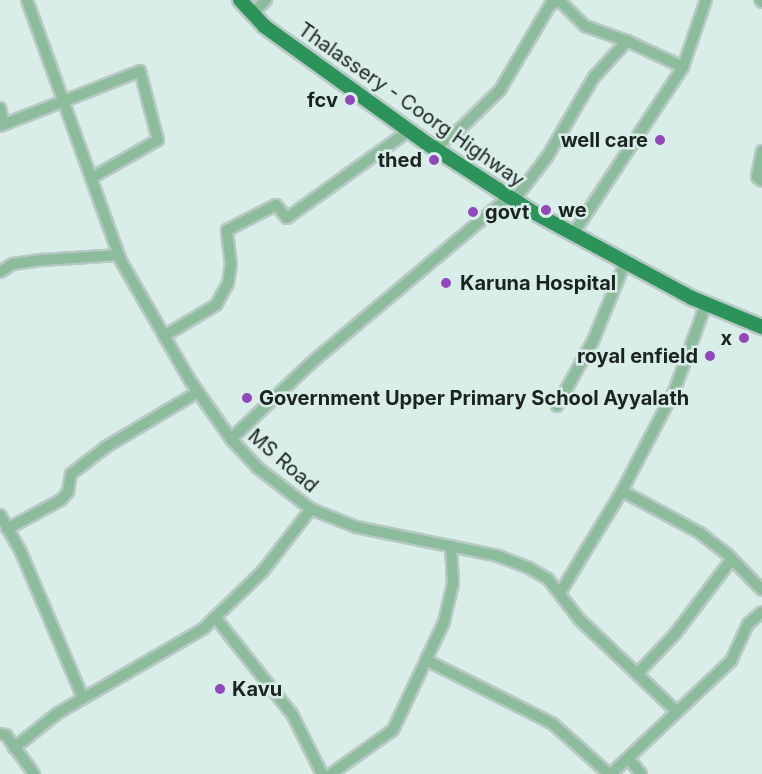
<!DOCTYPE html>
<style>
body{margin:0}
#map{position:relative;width:762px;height:774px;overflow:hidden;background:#d9eee9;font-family:Inter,sans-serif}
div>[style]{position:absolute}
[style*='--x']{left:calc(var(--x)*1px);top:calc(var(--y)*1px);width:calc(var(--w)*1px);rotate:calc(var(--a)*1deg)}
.roads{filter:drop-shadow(2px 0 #b7c9c5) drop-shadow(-2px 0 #b7c9c5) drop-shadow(0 2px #b7c9c5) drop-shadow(0 -2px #b7c9c5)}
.minor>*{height:10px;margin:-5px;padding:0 5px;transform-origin:5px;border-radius:5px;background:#8dbc9c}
.major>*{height:14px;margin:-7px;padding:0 7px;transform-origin:7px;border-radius:7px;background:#2c935a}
.dots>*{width:16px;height:16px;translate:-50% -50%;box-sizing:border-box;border:3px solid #d9eee9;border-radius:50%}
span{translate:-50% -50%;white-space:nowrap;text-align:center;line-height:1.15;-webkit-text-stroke:5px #d9eee9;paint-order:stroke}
.poi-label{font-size:20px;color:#1b2321;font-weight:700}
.right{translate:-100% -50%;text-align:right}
.left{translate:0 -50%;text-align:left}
.street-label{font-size:20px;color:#1b2321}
</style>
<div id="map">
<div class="roads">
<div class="minor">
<i style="--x:27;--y:0;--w:277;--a:70.2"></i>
<i style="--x:121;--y:261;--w:140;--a:60"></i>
<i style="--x:191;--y:382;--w:70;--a:54.9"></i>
<i style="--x:559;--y:0;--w:37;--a:45"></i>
<i style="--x:585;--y:26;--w:45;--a:19.7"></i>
<i style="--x:627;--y:41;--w:62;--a:24.9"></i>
<i style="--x:760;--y:0;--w:3;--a:45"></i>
<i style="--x:252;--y:14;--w:20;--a:-45"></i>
<i style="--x:0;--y:108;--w:16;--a:76"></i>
<i style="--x:0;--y:126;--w:150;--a:-21.4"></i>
<i style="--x:140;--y:71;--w:71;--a:75.4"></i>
<i style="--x:158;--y:140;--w:77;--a:150.4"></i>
<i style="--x:434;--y:148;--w:31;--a:-36"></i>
<i style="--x:459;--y:130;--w:57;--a:-44.3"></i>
<i style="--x:500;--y:90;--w:99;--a:-59.5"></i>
<i style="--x:550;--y:5;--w:11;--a:-27"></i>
<i style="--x:762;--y:151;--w:26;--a:101"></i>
<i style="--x:757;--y:177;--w:6;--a:39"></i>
<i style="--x:514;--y:200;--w:54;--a:-52.5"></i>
<i style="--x:547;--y:157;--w:93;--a:-59.6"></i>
<i style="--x:594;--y:77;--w:49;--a:-47.5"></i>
<i style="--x:573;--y:234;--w:200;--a:-56.6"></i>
<i style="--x:683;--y:67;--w:71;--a:-71.1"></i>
<i style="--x:0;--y:272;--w:15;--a:-32"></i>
<i style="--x:13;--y:264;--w:30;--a:-8"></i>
<i style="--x:43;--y:260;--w:76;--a:-3.8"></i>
<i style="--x:164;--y:336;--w:61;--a:-30.8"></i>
<i style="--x:216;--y:305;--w:25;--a:-61"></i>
<i style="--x:228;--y:283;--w:18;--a:-81"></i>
<i style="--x:231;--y:265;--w:35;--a:-97"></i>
<i style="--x:227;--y:230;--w:55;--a:-27"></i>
<i style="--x:276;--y:205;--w:17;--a:50"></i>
<i style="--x:287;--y:218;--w:151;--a:-35.6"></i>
<i style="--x:557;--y:406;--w:74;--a:-61"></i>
<i style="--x:593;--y:341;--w:84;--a:-67.7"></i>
<i style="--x:622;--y:491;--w:89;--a:28.3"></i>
<i style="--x:700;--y:533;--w:34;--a:38"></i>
<i style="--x:727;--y:554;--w:50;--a:45.8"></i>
<i style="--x:311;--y:509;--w:48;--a:21.8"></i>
<i style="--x:356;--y:527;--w:145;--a:11.5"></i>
<i style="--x:498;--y:556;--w:33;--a:21"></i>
<i style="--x:529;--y:568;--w:22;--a:30"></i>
<i style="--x:548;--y:579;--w:51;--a:52.2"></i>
<i style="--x:579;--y:619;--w:135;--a:43.5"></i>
<i style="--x:0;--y:515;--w:43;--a:60.4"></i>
<i style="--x:21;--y:552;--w:159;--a:67"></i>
<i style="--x:7;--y:529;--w:61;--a:-28.2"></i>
<i style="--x:61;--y:500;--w:11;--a:-49"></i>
<i style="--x:68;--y:492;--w:18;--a:-81"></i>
<i style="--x:71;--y:474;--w:44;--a:-37.6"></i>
<i style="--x:106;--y:447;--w:107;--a:-30.9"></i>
<i style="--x:560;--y:593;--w:119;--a:-58.7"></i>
<i style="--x:622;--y:491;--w:115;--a:-62.5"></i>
<i style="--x:675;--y:389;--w:90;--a:-70"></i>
<i style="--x:215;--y:617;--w:124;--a:51.6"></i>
<i style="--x:292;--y:714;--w:67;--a:63.4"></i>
<i style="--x:426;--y:660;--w:142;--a:26.7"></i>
<i style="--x:553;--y:724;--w:75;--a:41.8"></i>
<i style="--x:638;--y:673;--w:54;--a:-46.5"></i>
<i style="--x:675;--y:634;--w:94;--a:-52.8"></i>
<i style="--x:0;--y:734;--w:6;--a:9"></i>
<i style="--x:6;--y:735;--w:48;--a:54.3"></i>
<i style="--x:14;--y:748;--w:56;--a:-38.5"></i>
<i style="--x:58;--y:713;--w:168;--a:-30.1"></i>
<i style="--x:203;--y:629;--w:83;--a:-44"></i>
<i style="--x:263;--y:571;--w:78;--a:-52.3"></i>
<i style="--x:311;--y:509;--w:67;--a:-142.3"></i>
<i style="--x:258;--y:468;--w:40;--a:-133"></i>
<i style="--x:231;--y:439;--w:110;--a:-43.5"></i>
<i style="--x:311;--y:363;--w:258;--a:-40"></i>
<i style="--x:629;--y:759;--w:19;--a:51"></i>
<i style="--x:331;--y:774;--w:76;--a:-35.4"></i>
<i style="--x:393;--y:730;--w:119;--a:-64.7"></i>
<i style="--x:444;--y:622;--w:39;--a:-77"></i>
<i style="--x:453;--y:584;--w:38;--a:-93"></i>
<i style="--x:611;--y:774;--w:165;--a:-43.3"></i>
<i style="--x:731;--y:661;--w:41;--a:-65.3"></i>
<i style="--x:748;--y:624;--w:18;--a:-41"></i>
</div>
<div class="major">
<i style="--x:240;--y:0;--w:35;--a:47"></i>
<i style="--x:264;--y:26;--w:200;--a:35.8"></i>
<i style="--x:426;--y:143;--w:125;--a:32.9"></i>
<i style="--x:531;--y:211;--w:183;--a:28.4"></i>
<i style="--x:692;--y:298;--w:76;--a:22.5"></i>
</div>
</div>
<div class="dots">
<i style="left:350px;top:100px;background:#9248ba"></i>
<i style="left:660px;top:140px;background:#9248ba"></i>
<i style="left:434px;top:160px;background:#9248ba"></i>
<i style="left:546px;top:210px;background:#9248ba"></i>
<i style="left:473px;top:212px;background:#9248ba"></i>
<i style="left:446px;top:283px;background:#9248ba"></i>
<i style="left:744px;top:338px;background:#9248ba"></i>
<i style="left:710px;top:356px;background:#9248ba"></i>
<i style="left:247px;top:398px;background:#9248ba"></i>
<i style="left:220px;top:689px;background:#9248ba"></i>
</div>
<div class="poi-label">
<span class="right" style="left:338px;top:100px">fcv</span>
<span class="right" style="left:648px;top:140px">well care</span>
<span class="right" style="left:422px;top:160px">thed</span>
<span class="left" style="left:558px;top:210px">we</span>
<span class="left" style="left:485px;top:212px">govt</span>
<span class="left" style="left:460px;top:283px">Karuna Hospital</span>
<span class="right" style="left:732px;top:338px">x</span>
<span class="right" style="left:698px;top:356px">royal enfield</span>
<span class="left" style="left:259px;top:398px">Government Upper Primary School Ayyalath</span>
<span class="left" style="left:232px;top:689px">Kavu</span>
</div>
<div class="street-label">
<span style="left:411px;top:105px;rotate:35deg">Thalassery - Coorg Highway</span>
<span style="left:283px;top:461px;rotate:41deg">MS Road</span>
</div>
</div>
